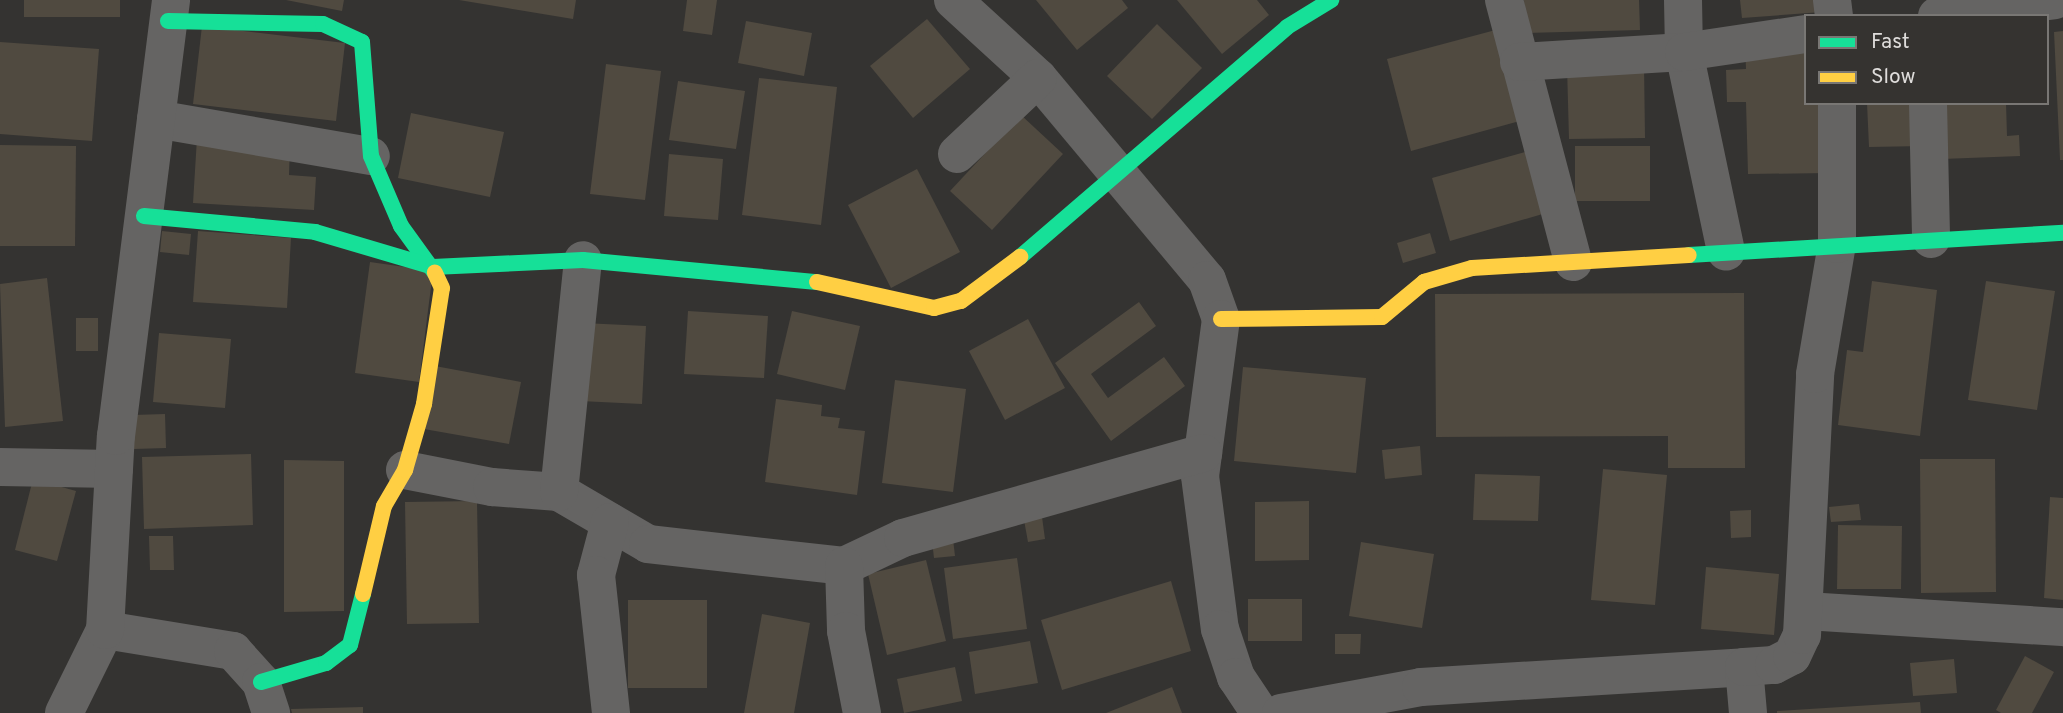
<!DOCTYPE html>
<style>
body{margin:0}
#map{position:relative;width:2063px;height:713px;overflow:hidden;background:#343331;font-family:Overpass,sans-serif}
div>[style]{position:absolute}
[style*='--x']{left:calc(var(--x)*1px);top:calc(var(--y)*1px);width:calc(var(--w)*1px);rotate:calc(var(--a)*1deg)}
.building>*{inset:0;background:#504a40}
.street>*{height:38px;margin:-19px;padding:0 19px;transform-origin:19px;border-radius:19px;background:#656463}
.fast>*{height:16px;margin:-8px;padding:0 8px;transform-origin:8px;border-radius:8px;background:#16e098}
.slow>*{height:16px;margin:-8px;padding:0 8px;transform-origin:8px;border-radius:8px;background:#ffcf43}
span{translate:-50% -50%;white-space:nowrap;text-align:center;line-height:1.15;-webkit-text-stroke:5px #353330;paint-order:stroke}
.legend{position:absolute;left:1804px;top:14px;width:245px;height:91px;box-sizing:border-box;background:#353330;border:2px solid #797774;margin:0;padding:9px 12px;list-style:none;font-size:21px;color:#dfdddb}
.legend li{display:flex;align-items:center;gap:14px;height:35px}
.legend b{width:35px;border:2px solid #797774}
</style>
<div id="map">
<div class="building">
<i style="clip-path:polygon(24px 0,120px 0,120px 17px,24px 17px)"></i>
<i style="clip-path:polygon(286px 0,344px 0,342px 11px)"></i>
<i style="clip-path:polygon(459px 0,576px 0,573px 19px)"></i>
<i style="clip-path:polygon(687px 0,717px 0,712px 35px,683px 31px)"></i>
<i style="clip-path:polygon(1036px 0,1122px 0,1128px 8px,1077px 50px)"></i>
<i style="clip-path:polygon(1177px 0,1257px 0,1269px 15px,1222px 54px)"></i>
<i style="clip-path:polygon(1524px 0,1639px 0,1640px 30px,1525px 33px)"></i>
<i style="clip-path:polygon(1740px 0,1821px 0,1822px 12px,1742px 18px)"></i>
<i style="clip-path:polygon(927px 19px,970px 69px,913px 118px,870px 66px)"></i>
<i style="clip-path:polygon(746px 21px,812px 33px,804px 76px,738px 63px)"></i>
<i style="clip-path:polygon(1157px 24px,1202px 68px,1152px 119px,1107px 76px)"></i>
<i style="clip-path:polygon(202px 26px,345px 43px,336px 121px,193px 104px)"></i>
<i style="clip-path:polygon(1503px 28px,1527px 119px,1411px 151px,1387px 59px)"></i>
<i style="clip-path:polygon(2063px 31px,2063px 160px,2060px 160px,2054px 32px)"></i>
<i style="clip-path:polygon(0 42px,99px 49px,92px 141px,0 134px)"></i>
<i style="clip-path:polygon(1806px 45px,1806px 103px,1827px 103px,1828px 173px,1748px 174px,1746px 102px,1727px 102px,1726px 70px,1746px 69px,1745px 46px)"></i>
<i style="clip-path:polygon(606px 64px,661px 71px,645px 200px,590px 194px)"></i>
<i style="clip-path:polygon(1644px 65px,1645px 138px,1569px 139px,1567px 66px)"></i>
<i style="clip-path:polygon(759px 78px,837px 87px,821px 225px,742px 215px)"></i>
<i style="clip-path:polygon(678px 81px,745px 91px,736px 149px,669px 140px)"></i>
<i style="clip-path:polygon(1867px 103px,1922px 103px,1924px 146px,1869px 147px)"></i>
<i style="clip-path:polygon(1940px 103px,2006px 103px,2007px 136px,2019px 135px,2020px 156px,1942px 159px)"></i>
<i style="clip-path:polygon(411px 113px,504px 132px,490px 197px,398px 178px)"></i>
<i style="clip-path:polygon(1021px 115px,1063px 154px,992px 230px,950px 191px)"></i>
<i style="clip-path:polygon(197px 138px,290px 144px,289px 175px,316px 177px,314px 210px,193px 203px)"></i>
<i style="clip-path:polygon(0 145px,76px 146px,75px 246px,0 246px)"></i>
<i style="clip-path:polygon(1575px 146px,1650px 146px,1650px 201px,1575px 201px)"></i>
<i style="clip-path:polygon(1529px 151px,1546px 213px,1450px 241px,1432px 178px)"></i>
<i style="clip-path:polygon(669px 154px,723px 159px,718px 220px,664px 216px)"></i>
<i style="clip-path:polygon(917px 169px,960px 252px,891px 288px,848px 205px)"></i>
<i style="clip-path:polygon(162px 231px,191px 234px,189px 255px,160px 252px)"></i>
<i style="clip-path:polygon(198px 231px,291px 238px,287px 308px,193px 302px)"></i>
<i style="clip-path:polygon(1430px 233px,1436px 253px,1403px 263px,1397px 243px)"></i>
<i style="clip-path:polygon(370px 262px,433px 271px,419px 382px,355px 373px)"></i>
<i style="clip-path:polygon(47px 278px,63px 421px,5px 427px,0 284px)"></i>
<i style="clip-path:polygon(1872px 281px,1937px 290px,1920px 436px,1838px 425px,1847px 350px,1863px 352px)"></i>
<i style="clip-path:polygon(1986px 281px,2055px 291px,2037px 410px,1968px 400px)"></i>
<i style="clip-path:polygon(1744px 293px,1745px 468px,1668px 468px,1668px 436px,1436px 437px,1435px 294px)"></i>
<i style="clip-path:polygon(1139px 302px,1156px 326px,1091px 374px,1108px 398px,1164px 357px,1185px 386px,1111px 441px,1055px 363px)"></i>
<i style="clip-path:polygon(688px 311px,768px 316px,764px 378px,684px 374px)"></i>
<i style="clip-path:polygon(792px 311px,860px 326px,845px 390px,777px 374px)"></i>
<i style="clip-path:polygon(76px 318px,98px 318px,98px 351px,76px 351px)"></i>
<i style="clip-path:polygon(1028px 319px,1065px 388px,1005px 420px,969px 351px)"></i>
<i style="clip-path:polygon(583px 323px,646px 326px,642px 404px,580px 401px)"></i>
<i style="clip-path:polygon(159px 333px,231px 339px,225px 408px,153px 402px)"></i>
<i style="clip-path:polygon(435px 366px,521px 382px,509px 444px,424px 429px)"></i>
<i style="clip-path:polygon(1243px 367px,1366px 378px,1356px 473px,1234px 461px)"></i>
<i style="clip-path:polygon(895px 380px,966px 389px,953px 492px,882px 483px)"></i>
<i style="clip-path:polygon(776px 399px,822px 405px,821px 416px,840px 418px,838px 428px,865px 431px,857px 495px,765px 482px)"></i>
<i style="clip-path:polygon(165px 414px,166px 448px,134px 449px,133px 415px)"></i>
<i style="clip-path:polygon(1420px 446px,1422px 475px,1385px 479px,1382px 450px)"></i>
<i style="clip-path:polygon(251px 454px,253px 525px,144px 529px,142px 457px)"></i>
<i style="clip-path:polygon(1920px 459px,1995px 459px,1996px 592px,1921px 593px)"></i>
<i style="clip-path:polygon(284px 460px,344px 461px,344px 611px,284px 612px)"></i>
<i style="clip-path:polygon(1603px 469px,1667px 475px,1655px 605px,1591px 600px)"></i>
<i style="clip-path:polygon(1475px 474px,1540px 476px,1538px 521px,1473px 520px)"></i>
<i style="clip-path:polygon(33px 479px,76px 491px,57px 561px,15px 550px)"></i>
<i style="clip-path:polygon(2050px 497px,2063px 498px,2063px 600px,2044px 598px)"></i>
<i style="clip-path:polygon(477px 501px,479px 623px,407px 624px,405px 502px)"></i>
<i style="clip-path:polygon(1309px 501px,1309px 560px,1255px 561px,1255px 502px)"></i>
<i style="clip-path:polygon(1859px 504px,1861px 520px,1831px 522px,1829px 507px)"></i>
<i style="clip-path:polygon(1751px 510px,1751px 537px,1731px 538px,1730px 511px)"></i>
<i style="clip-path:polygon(1042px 517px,1045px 539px,1028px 542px,1024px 520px)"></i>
<i style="clip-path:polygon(1838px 525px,1902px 526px,1901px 589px,1837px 589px)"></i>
<i style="clip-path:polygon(149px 536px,173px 536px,174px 570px,150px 570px)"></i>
<i style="clip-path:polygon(953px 539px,955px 556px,934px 558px,932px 541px)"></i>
<i style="clip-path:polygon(1361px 542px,1434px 554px,1422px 628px,1349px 616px)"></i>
<i style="clip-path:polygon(1017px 558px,1027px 629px,953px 639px,944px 568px)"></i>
<i style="clip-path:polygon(926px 560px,946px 641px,887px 655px,868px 574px)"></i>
<i style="clip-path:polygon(1706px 567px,1779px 574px,1774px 635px,1701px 629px)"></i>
<i style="clip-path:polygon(1171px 581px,1191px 651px,1062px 690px,1041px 620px)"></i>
<i style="clip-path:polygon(1248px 599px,1302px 599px,1302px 641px,1248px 641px)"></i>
<i style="clip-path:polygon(628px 600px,707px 600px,707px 688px,628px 688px)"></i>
<i style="clip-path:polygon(762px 614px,810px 623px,794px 713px,744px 713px)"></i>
<i style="clip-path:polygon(1335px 634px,1361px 634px,1360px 654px,1335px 654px)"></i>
<i style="clip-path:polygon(1030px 641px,1038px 683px,975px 694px,969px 652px)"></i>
<i style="clip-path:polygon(2025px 656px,2054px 672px,2032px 713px,2001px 713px,1996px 710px)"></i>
<i style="clip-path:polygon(1954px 659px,1957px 693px,1913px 696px,1910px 663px)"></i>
<i style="clip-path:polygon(955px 667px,962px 701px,904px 713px,897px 679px)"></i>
<i style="clip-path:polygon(1172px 687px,1182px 713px,1106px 713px)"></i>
<i style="clip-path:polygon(1920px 702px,1921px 713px,1777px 713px,1777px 711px)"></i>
<i style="clip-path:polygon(363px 707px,363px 713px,292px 713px,291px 709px)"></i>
</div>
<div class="street">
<i style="--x:953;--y:0;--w:115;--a:42.5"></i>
<i style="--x:1038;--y:78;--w:263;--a:50.1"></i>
<i style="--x:1207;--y:280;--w:41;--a:70.3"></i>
<i style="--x:1221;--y:319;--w:158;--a:97.6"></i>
<i style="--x:1200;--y:476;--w:154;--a:82.6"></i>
<i style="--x:1220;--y:629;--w:51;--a:71.6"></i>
<i style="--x:1236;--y:677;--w:43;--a:56.3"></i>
<i style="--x:1504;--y:0;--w:271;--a:75.2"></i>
<i style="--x:1683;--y:0;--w:52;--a:88.9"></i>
<i style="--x:1684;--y:52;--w:204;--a:78.1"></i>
<i style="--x:1832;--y:0;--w:16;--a:83"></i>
<i style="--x:1937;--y:16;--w:119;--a:-7.7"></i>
<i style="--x:1519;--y:62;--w:165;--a:-3.5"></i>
<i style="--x:1684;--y:52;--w:123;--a:-8.4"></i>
<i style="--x:1928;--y:103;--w:136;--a:88.7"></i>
<i style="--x:156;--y:119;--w:218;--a:9.8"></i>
<i style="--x:957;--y:154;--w:111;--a:-43.2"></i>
<i style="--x:0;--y:467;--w:114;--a:1"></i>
<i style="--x:405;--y:470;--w:89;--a:11.1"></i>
<i style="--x:492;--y:487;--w:67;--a:4.3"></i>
<i style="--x:559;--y:492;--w:103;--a:30.3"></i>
<i style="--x:648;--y:544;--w:197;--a:6.4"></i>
<i style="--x:844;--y:566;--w:65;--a:-25.4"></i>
<i style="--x:903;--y:538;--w:312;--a:-15.8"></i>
<i style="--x:559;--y:492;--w:233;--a:-84.1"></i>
<i style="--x:610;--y:522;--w:55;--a:104.8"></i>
<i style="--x:596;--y:575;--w:139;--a:83.8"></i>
<i style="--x:844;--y:566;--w:65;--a:88.2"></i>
<i style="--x:846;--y:631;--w:84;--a:79"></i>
<i style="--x:1806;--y:611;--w:257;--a:3.6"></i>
<i style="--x:105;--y:630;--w:130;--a:9.3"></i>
<i style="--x:233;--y:651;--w:42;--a:47.9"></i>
<i style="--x:261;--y:682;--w:33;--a:72"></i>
<i style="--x:64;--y:713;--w:93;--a:-63.7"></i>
<i style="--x:105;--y:630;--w:194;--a:-86.8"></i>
<i style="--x:116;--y:436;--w:439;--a:-82.8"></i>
<i style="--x:1281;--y:713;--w:142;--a:-10.5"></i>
<i style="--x:1421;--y:687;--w:324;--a:-3.5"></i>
<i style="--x:1748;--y:713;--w:46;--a:-95"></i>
<i style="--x:1744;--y:667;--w:30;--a:-4"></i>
<i style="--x:1774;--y:665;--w:20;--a:-27"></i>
<i style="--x:1792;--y:656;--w:23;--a:-65"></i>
<i style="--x:1802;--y:635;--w:261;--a:-87.1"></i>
<i style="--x:1815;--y:374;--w:132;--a:-80.4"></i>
<i style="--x:1837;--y:244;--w:141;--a:-90"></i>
</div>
<div class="fast">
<i style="--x:168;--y:21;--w:155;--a:1.1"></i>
<i style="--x:323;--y:24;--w:43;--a:24.8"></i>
<i style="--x:362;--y:42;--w:114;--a:85.5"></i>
<i style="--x:371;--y:156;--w:76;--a:66.8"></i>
<i style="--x:401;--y:226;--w:58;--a:54.1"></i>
<i style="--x:144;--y:216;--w:172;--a:5.3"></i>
<i style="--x:315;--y:232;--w:123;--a:16.5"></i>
<i style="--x:433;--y:267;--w:150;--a:-2.7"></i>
<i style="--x:583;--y:260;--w:235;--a:5.4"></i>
<i style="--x:1689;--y:255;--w:375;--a:-3.4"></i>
<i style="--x:1020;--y:257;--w:352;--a:-40.7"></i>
<i style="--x:1287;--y:27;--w:52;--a:-31.5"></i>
<i style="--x:261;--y:682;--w:68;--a:-16.3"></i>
<i style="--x:326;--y:663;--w:30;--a:-37"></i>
<i style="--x:350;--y:645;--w:53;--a:-75.7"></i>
</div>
<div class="slow">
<i style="--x:817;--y:282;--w:120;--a:12.5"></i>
<i style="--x:934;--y:308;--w:28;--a:-15"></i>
<i style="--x:961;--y:301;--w:74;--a:-36.7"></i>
<i style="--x:1221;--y:319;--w:161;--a:-0.7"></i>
<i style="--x:1382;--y:317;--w:55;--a:-39.8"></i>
<i style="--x:1424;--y:282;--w:50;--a:-16.3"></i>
<i style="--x:1472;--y:268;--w:217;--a:-3.4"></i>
<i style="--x:363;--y:594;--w:90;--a:-76.6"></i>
<i style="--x:384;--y:506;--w:42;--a:-59.7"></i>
<i style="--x:405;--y:470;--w:69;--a:-73.9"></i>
<i style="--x:424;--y:404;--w:117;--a:-81.2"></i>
<i style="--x:442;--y:288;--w:17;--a:-115"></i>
</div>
<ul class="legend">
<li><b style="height:9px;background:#16e098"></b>Fast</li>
<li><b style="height:9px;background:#ffcf43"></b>Slow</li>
</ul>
</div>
